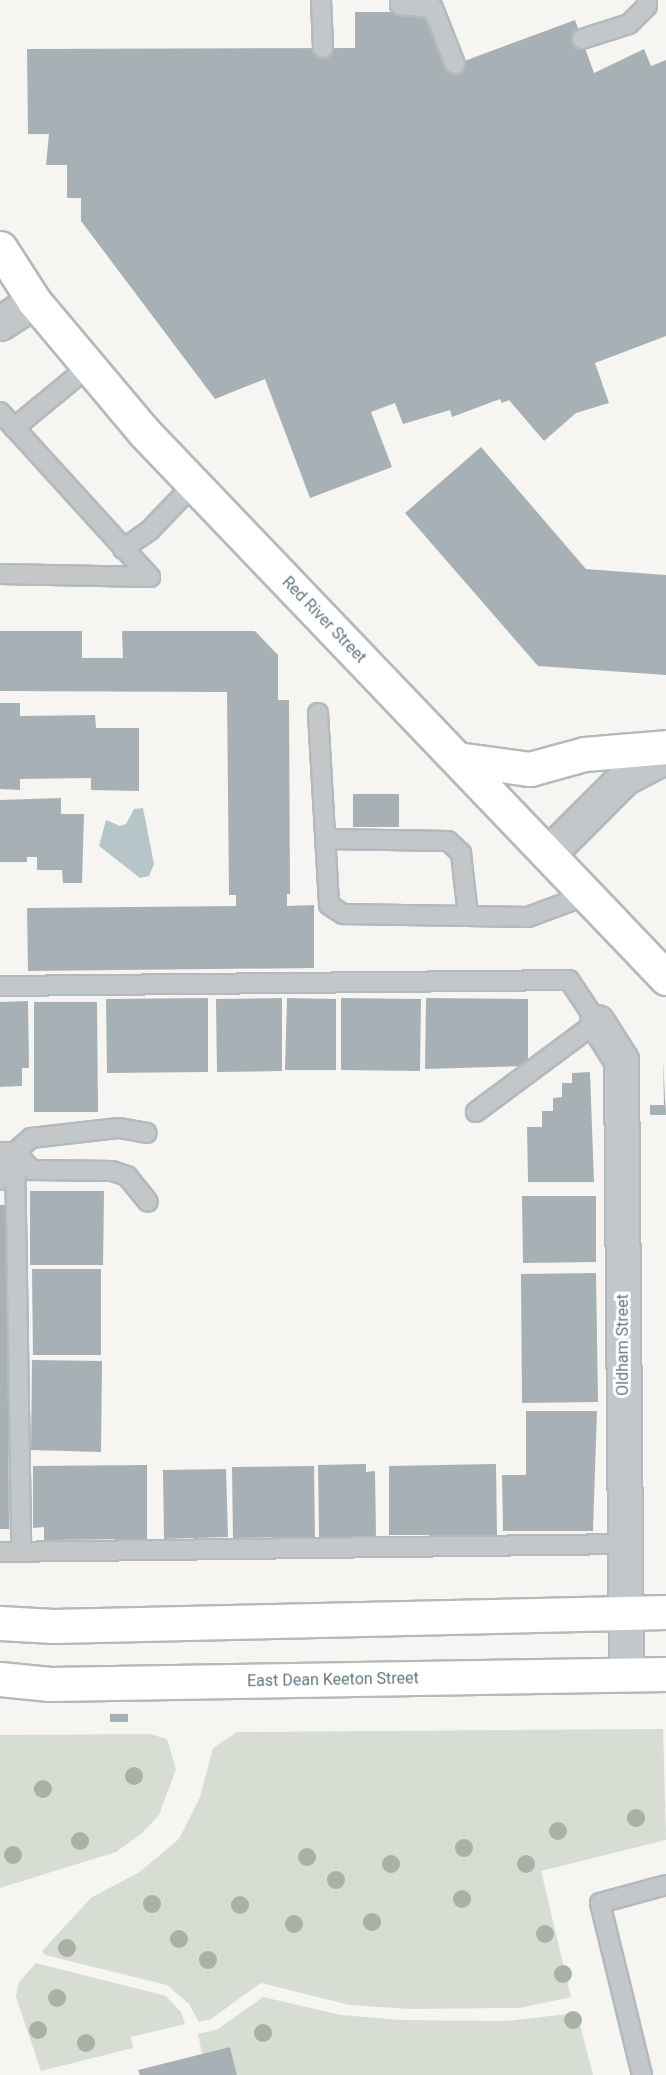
<!DOCTYPE html>
<style>
body{margin:0}
#map{position:relative;width:666px;height:2075px;overflow:hidden;background:#f6f5f2;font-family:Roboto,sans-serif}
div>[style]{position:absolute}
[style*='--x']{left:calc(var(--x)*1px);top:calc(var(--y)*1px);width:calc(var(--w)*1px);rotate:calc(var(--a)*1deg)}
.green>*{inset:0;background:#d7ddd3}
.water>*{inset:0;background:#b8c5c8}
.building>*{inset:0;background:#a7b0b5}
.roads{filter:drop-shadow(2px 0 #b3b9bd) drop-shadow(-2px 0 #b3b9bd) drop-shadow(0 2px #b3b9bd) drop-shadow(0 -2px #b3b9bd)}
.lane>*{height:18px;margin:-9px;padding:0 9px;transform-origin:9px;border-radius:9px;background:#c3c7ca}
.street>*{height:33px;margin:-16.5px;padding:0 16.5px;transform-origin:16.5px;border-radius:16.5px;background:#c3c7ca}
.secondary>*{height:33px;margin:-16.5px;padding:0 16.5px;transform-origin:16.5px;border-radius:16.5px;background:#fff}
.trees>*{width:18px;height:18px;margin:-9px;border-radius:50%;background:#a8b1a3}
span{translate:-50% -50%;white-space:nowrap;text-align:center;line-height:1.15;-webkit-text-stroke:6px #fff;paint-order:stroke}
.street-label{font-size:16px;color:#647783}
</style>
<div id="map">
<div class="green">
<i style="clip-path:polygon(663px 1729px,666px 1840px,541px 1871px,571px 1997px,520px 2008px,409px 2009px,350px 2005px,261px 1983px,211px 2019px,199px 2022px,189px 2004px,167px 1985px,45px 1955px,42px 1951px,92px 1897px,138px 1873px,179px 1839px,200px 1797px,213px 1748px,237px 1732px)"></i>
<i style="clip-path:polygon(150px 1734px,167px 1739px,176px 1769px,159px 1815px,141px 1834px,116px 1852px,0 1888px,0 1735px)"></i>
<i style="clip-path:polygon(36px 1963px,166px 1996px,181px 2012px,185px 2024px,131px 2037px,133px 2048px,41px 2071px,16px 1997px,19px 1982px)"></i>
<i style="clip-path:polygon(263px 1997px,341px 2015px,400px 2020px,505px 2021px,577px 2013px,593px 2075px,237px 2075px,230px 2047px,202px 2054px,198px 2034px,218px 2029px)"></i>
</div>
<div class="water">
<i style="clip-path:polygon(143px 808px,154px 864px,149px 876px,140px 878px,99px 846px,106px 820px,120px 826px,126px 824px,134px 809px)"></i>
</div>
<div class="building">
<i style="clip-path:polygon(355px 12px,407px 12px,422px 16px,429px 21px,451px 66px,575px 20px,594px 73px,644px 49px,651px 66px,666px 60px,666px 336px,595px 363px,609px 403px,576px 413px,544px 441px,509px 400px,502px 403px,500px 399px,452px 417px,450px 410px,403px 424px,395px 403px,371px 412px,392px 467px,310px 498px,265px 379px,215px 399px,81px 221px,81px 198px,67px 198px,67px 165px,46px 165px,49px 134px,28px 134px,27px 49px,355px 48px)"></i>
<i style="clip-path:polygon(481px 447px,586px 569px,666px 575px,666px 675px,538px 666px,405px 513px)"></i>
<i style="clip-path:polygon(0 631px,82px 631px,82px 658px,123px 658px,122px 631px,255px 631px,278px 655px,278px 700px,289px 700px,290px 894px,287px 894px,287px 906px,314px 905px,314px 968px,28px 971px,27px 908px,236px 906px,236px 895px,229px 895px,227px 692px,0 691px)"></i>
<i style="clip-path:polygon(0 703px,20px 703px,20px 716px,95px 715px,96px 728px,139px 728px,139px 791px,91px 790px,91px 778px,20px 779px,20px 790px,0 789px)"></i>
<i style="clip-path:polygon(353px 794px,399px 794px,399px 827px,353px 827px)"></i>
<i style="clip-path:polygon(61px 798px,61px 814px,84px 814px,82px 883px,63px 883px,62px 870px,37px 870px,37px 857px,27px 857px,27px 862px,0 862px,0 800px)"></i>
<i style="clip-path:polygon(208px 998px,208px 1072px,107px 1073px,106px 999px)"></i>
<i style="clip-path:polygon(282px 998px,282px 1071px,217px 1072px,216px 999px)"></i>
<i style="clip-path:polygon(287px 998px,336px 999px,336px 1070px,285px 1070px)"></i>
<i style="clip-path:polygon(341px 998px,421px 999px,420px 1071px,341px 1070px)"></i>
<i style="clip-path:polygon(426px 998px,528px 999px,528px 1066px,425px 1069px)"></i>
<i style="clip-path:polygon(28px 1001px,29px 1068px,22px 1068px,22px 1086px,0 1087px,0 1002px)"></i>
<i style="clip-path:polygon(34px 1002px,97px 1002px,98px 1112px,34px 1112px)"></i>
<i style="clip-path:polygon(663px 1061px,666px 1115px,650px 1115px,650px 1105px,664px 1105px)"></i>
<i style="clip-path:polygon(590px 1072px,594px 1182px,528px 1182px,527px 1127px,542px 1127px,542px 1111px,553px 1111px,553px 1098px,562px 1097px,562px 1083px,572px 1083px,572px 1073px)"></i>
<i style="clip-path:polygon(30px 1191px,104px 1191px,103px 1265px,30px 1265px)"></i>
<i style="clip-path:polygon(522px 1196px,596px 1196px,596px 1262px,523px 1263px)"></i>
<i style="clip-path:polygon(0 1205px,7px 1205px,9px 1529px,0 1529px)"></i>
<i style="clip-path:polygon(32px 1269px,101px 1269px,101px 1355px,33px 1355px)"></i>
<i style="clip-path:polygon(596px 1273px,598px 1402px,522px 1403px,521px 1274px)"></i>
<i style="clip-path:polygon(32px 1360px,102px 1361px,101px 1452px,31px 1450px)"></i>
<i style="clip-path:polygon(526px 1411px,597px 1411px,593px 1531px,503px 1531px,502px 1475px,526px 1475px)"></i>
<i style="clip-path:polygon(366px 1464px,366px 1472px,375px 1471px,376px 1537px,319px 1537px,318px 1465px)"></i>
<i style="clip-path:polygon(496px 1464px,497px 1535px,389px 1535px,389px 1466px)"></i>
<i style="clip-path:polygon(147px 1465px,147px 1539px,44px 1540px,44px 1527px,33px 1528px,33px 1466px)"></i>
<i style="clip-path:polygon(314px 1466px,315px 1537px,233px 1538px,232px 1467px)"></i>
<i style="clip-path:polygon(226px 1469px,228px 1537px,164px 1539px,163px 1470px)"></i>
<i style="clip-path:polygon(110px 1714px,128px 1714px,128px 1722px,110px 1722px)"></i>
<i style="clip-path:polygon(230px 2047px,237px 2075px,140px 2075px,138px 2070px)"></i>
</div>
<div class="roads">
<div class="lane">
<i style="--x:321;--y:0;--w:48;--a:87.6"></i>
<i style="--x:400;--y:0;--w:5;--a:90"></i>
<i style="--x:400;--y:5;--w:33;--a:5"></i>
<i style="--x:433;--y:8;--w:60;--a:68.6"></i>
<i style="--x:582;--y:39;--w:49;--a:-17.7"></i>
<i style="--x:629;--y:24;--w:25;--a:-45"></i>
<i style="--x:647;--y:6;--w:6;--a:-90"></i>
<i style="--x:0;--y:412;--w:223;--a:47.7"></i>
<i style="--x:150;--y:577;--w:150;--a:-178.9"></i>
<i style="--x:14;--y:428;--w:96;--a:-39.5"></i>
<i style="--x:123;--y:549;--w:33;--a:-35"></i>
<i style="--x:150;--y:530;--w:64;--a:-46.3"></i>
<i style="--x:318;--y:713;--w:192;--a:86.7"></i>
<i style="--x:329;--y:905;--w:17;--a:33"></i>
<i style="--x:343;--y:914;--w:185;--a:0.9"></i>
<i style="--x:528;--y:917;--w:63;--a:-20.4"></i>
<i style="--x:326;--y:839;--w:122;--a:0.9"></i>
<i style="--x:448;--y:841;--w:18;--a:43"></i>
<i style="--x:461;--y:853;--w:63;--a:83.7"></i>
<i style="--x:0;--y:986;--w:569;--a:-0.6"></i>
<i style="--x:569;--y:980;--w:50;--a:56.3"></i>
<i style="--x:597;--y:1022;--w:151;--a:143.4"></i>
<i style="--x:0;--y:1152;--w:15;--a:0"></i>
<i style="--x:15;--y:1152;--w:25;--a:47"></i>
<i style="--x:32;--y:1170;--w:80;--a:0.7"></i>
<i style="--x:112;--y:1171;--w:16;--a:18"></i>
<i style="--x:127;--y:1176;--w:33;--a:51"></i>
<i style="--x:15;--y:1152;--w:400;--a:89.1"></i>
<i style="--x:0;--y:1180;--w:32;--a:-62"></i>
<i style="--x:15;--y:1152;--w:21;--a:-41"></i>
<i style="--x:31;--y:1138;--w:89;--a:-6.5"></i>
<i style="--x:119;--y:1128;--w:28;--a:10"></i>
<i style="--x:0;--y:1552;--w:625;--a:-0.73"></i>
<i style="--x:642;--y:2075;--w:177;--a:-103.7"></i>
<i style="--x:600;--y:1903;--w:68;--a:-15.3"></i>
</div>
<div class="street">
<i style="--x:0;--y:323;--w:40;--a:-32.9"></i>
<i style="--x:548;--y:854;--w:107;--a:-45"></i>
<i style="--x:624;--y:778;--w:47;--a:-27.6"></i>
<i style="--x:597;--y:1022;--w:45;--a:57.7"></i>
<i style="--x:621;--y:1060;--w:615;--a:89.53"></i>
</div>
<div class="secondary">
<i style="--x:0;--y:248;--w:63;--a:57.3"></i>
<i style="--x:34;--y:301;--w:170;--a:50"></i>
<i style="--x:143;--y:431;--w:757;--a:46.28"></i>
<i style="--x:457;--y:759;--w:74;--a:7.8"></i>
<i style="--x:530;--y:769;--w:57;--a:-15.3"></i>
<i style="--x:585;--y:754;--w:81;--a:-4.9"></i>
<i style="--x:0;--y:1623;--w:53;--a:3.2"></i>
<i style="--x:53;--y:1626;--w:613;--a:-1.31"></i>
<i style="--x:0;--y:1679;--w:50;--a:5.7"></i>
<i style="--x:50;--y:1684;--w:616;--a:-0.93"></i>
</div>
</div>
<div class="trees">
<i style="left:134px;top:1776px"></i>
<i style="left:43px;top:1789px"></i>
<i style="left:636px;top:1818px"></i>
<i style="left:558px;top:1831px"></i>
<i style="left:80px;top:1841px"></i>
<i style="left:464px;top:1848px"></i>
<i style="left:13px;top:1855px"></i>
<i style="left:307px;top:1857px"></i>
<i style="left:391px;top:1864px"></i>
<i style="left:526px;top:1864px"></i>
<i style="left:336px;top:1880px"></i>
<i style="left:462px;top:1899px"></i>
<i style="left:152px;top:1904px"></i>
<i style="left:240px;top:1905px"></i>
<i style="left:372px;top:1922px"></i>
<i style="left:294px;top:1924px"></i>
<i style="left:545px;top:1934px"></i>
<i style="left:179px;top:1939px"></i>
<i style="left:67px;top:1948px"></i>
<i style="left:208px;top:1960px"></i>
<i style="left:563px;top:1974px"></i>
<i style="left:57px;top:1998px"></i>
<i style="left:573px;top:2020px"></i>
<i style="left:38px;top:2030px"></i>
<i style="left:263px;top:2033px"></i>
<i style="left:86px;top:2043px"></i>
</div>
<div class="street-label">
<span style="left:324px;top:620px;rotate:46deg">Red River Street</span>
<span style="left:623px;top:1345px;rotate:-90deg">Oldham Street</span>
<span style="left:333px;top:1680px;rotate:-1deg">East Dean Keeton Street</span>
</div>
</div>
